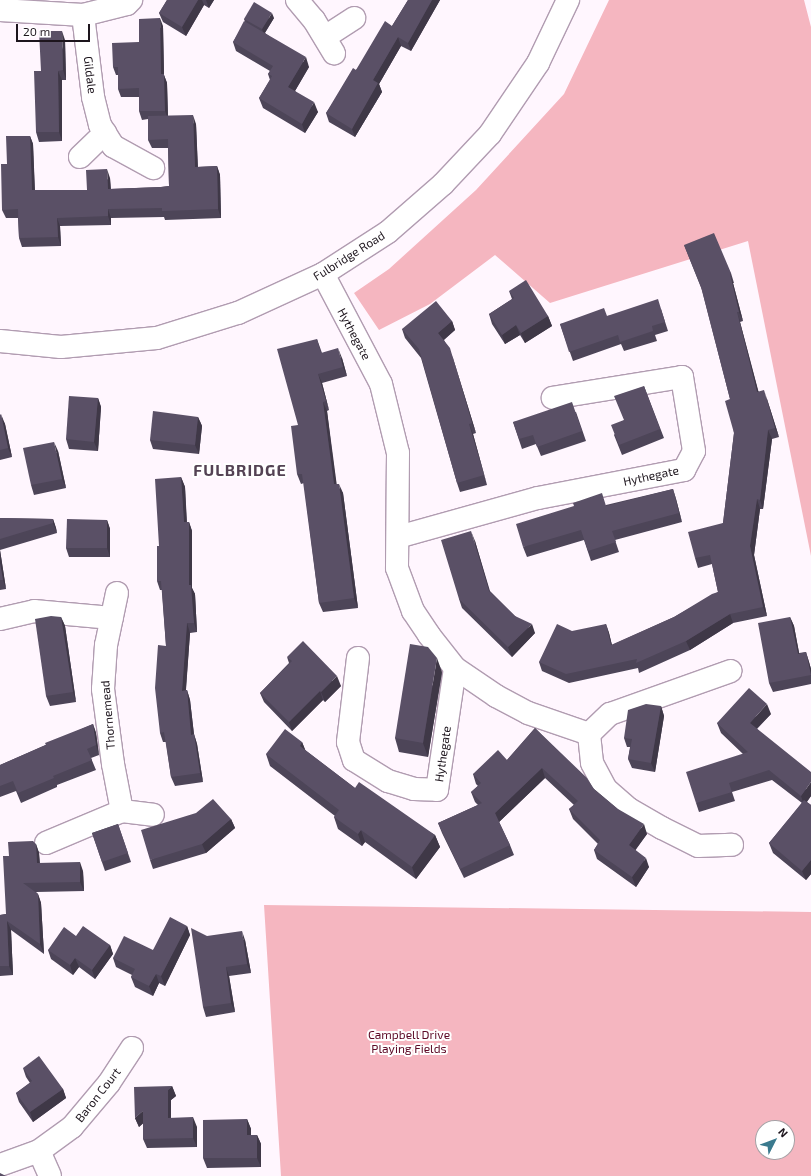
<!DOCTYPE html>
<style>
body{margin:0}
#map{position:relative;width:811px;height:1176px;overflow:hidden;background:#fff6fe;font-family:"Exo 2",sans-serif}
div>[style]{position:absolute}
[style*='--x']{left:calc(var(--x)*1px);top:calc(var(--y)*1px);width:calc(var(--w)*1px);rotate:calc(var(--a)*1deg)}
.green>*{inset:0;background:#f5b6c0}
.roads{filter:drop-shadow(1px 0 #b19cb1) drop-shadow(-1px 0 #b19cb1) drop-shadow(0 1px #b19cb1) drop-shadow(0 -1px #b19cb1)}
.minor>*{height:22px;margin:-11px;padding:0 11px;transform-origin:11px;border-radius:11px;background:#fff}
.tertiary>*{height:22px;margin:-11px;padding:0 11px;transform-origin:11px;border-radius:11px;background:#fff}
.wall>*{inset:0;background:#4d4558}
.shaded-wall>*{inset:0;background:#3f3847}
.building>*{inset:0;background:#5a5066}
span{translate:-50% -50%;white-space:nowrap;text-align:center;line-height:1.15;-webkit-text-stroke:4px #fff;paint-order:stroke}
.street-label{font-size:12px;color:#1d151d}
.park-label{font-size:12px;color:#5c0925}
.district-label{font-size:16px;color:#544254;font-weight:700;letter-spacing:1px}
.north{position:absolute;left:755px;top:1120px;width:40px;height:40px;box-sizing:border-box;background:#fff;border:1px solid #a5a1a5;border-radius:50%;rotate:48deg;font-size:11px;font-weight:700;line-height:16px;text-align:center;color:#1d151d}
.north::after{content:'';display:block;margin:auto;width:14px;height:18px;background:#3a7a8e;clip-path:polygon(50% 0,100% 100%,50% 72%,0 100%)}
.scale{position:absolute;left:16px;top:24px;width:74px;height:18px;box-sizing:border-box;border:2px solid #1d151d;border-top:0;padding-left:5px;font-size:12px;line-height:14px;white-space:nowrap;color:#1d151d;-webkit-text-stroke:3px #fff;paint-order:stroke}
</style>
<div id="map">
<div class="green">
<i style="clip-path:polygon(609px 0,804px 0,811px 27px,811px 556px,748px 241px,550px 303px,495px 255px,430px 304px,379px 330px,354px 293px,389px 269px,476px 190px,564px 94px)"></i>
<i style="clip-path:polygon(evenodd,264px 905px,811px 912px,811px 1176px,281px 1176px,264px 905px,763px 1128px,787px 1128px,787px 1152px,763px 1152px,763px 1128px)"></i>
</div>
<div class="roads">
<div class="minor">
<i style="--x:297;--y:0;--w:26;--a:50"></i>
<i style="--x:314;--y:20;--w:39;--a:59"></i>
<i style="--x:0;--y:10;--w:83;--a:3.4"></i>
<i style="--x:83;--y:15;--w:45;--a:-14"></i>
<i style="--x:127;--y:4;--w:6;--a:-45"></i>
<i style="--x:83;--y:15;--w:83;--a:83"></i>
<i style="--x:93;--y:97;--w:29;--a:76"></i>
<i style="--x:100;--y:125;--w:25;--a:58"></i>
<i style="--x:113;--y:146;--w:46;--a:28.8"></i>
<i style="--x:325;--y:37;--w:35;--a:-33"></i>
<i style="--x:80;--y:157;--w:35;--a:-44"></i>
<i style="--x:323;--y:274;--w:124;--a:62.2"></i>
<i style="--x:381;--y:384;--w:71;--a:76.2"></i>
<i style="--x:398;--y:453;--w:115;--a:90.5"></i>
<i style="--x:397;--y:568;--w:46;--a:69.6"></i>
<i style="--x:413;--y:611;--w:29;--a:56"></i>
<i style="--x:429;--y:635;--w:42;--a:51.8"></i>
<i style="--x:455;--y:668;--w:50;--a:34.3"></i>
<i style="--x:496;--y:696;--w:36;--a:28"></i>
<i style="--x:528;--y:713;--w:65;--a:19"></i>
<i style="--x:589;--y:734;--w:29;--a:-44"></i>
<i style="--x:610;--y:714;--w:128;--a:-19.6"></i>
<i style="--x:398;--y:537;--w:145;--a:-15.6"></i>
<i style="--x:538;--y:498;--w:149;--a:-10.9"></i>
<i style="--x:684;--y:470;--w:21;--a:-62"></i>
<i style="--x:694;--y:451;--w:75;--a:-99.2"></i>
<i style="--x:682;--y:377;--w:131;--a:170.8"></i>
<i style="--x:117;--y:593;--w:53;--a:101.9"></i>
<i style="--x:106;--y:645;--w:44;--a:93.9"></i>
<i style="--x:103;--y:689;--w:76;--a:82.4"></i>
<i style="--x:113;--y:764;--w:48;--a:79.2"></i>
<i style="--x:0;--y:619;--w:35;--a:-13"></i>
<i style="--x:34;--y:611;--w:78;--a:5.1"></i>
<i style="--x:358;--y:658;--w:85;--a:96.8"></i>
<i style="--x:348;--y:742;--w:19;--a:72"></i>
<i style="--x:354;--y:760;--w:40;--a:32"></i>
<i style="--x:388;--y:781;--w:27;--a:17"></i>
<i style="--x:414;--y:789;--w:23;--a:2"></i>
<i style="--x:437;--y:790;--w:123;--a:-81.6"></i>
<i style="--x:589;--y:734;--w:29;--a:84"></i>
<i style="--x:592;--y:763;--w:30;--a:62"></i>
<i style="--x:606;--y:789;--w:30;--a:41"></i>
<i style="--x:629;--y:809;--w:38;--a:30"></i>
<i style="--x:662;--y:828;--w:40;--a:26.6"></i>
<i style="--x:698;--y:846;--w:34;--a:-2"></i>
<i style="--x:46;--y:843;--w:82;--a:-22.8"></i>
<i style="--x:122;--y:811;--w:31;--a:7"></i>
<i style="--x:39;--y:1151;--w:27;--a:66"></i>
<i style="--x:0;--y:1165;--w:41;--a:-19.7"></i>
<i style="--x:39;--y:1151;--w:41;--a:-36"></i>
<i style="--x:72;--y:1127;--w:57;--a:-49.9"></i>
<i style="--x:109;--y:1083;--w:42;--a:-56.7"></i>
</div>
<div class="tertiary">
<i style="--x:0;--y:341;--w:61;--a:5.6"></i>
<i style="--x:61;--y:347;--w:96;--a:-5.4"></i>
<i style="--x:157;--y:338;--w:85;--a:-17.2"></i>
<i style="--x:238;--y:313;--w:94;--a:-24.6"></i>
<i style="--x:323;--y:274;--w:77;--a:-32.9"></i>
<i style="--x:388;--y:232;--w:73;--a:-41.1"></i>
<i style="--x:443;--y:184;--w:69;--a:-46.8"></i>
<i style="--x:490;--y:134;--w:86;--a:-55.9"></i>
<i style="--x:538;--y:63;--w:70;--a:-64.5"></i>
</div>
</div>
<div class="wall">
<i style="clip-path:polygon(167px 0,214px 0,209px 8px,204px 5px,186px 36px,163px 22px,159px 13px)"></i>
<i style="clip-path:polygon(408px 0,440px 0,411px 51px,401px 46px,379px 84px,382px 92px,355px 137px,329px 122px,326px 113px,356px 70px,392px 26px)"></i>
<i style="clip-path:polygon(274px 18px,265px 33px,309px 67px,295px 91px,318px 112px,305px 133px,263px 108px,259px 98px,270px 80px,268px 74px,270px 71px,236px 51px,233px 42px,245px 22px,244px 19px)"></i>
<i style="clip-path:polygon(163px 26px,164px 75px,167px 83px,168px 116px,196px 124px,198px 167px,217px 166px,220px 175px,221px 218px,165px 220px,164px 217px,111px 218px,111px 225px,60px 226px,61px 246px,22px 247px,19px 238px,18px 218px,6px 218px,2px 210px,7px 164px,30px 136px,33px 144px,35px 190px,87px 190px,110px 178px,111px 189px,161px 187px,169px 186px,168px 148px,152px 148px,148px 140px,148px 119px,142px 120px,139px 111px,139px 97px,121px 97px,118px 89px,118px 75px,116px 75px,113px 67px,139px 42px)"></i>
<i style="clip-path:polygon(65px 40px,66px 80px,62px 80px,62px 141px,39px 142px,36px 132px)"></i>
<i style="clip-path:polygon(684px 245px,731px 273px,734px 283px,733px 283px,743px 321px,740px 322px,758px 391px,767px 399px,779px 437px,772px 439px,763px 509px,760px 509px,754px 555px,767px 616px,733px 623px,690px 650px,639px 673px,638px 668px,569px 683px,542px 671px,539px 662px,606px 624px,609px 633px,612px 645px,674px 617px,718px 592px,712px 564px,698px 568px,695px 558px,723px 523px,734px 433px,730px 399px,702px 290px)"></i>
<i style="clip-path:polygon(509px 291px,548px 316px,552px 326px,525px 343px,520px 335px,505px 344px,492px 324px,489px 314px,512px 299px)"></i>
<i style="clip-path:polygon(661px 309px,668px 331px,655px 335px,657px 341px,624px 351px,621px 344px,573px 361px,560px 324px,607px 316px)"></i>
<i style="clip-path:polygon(452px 321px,455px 330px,444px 340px,453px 358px,476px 433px,473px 434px,487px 485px,460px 492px,457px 483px,421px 358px,405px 338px,402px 329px)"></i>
<i style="clip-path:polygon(317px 339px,322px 353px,342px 358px,347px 376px,322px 383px,329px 410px,327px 411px,336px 484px,343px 493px,358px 608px,323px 612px,319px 603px,304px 483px,301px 484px,297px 474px,298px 425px)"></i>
<i style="clip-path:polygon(644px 386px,664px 438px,622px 455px,614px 435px,624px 420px)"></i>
<i style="clip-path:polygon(98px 398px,101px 407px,98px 451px,69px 449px,66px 439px)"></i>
<i style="clip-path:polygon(576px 412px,586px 441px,541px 456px,536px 444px,522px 449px,513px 422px)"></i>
<i style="clip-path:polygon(0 415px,5px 424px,12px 457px,0 460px)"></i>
<i style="clip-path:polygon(198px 417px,202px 426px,199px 454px,153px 449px,150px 440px)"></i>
<i style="clip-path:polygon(58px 451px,66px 488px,34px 495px,31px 485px)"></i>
<i style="clip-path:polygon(181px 477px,185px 487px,187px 522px,189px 522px,192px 531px,192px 588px,195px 594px,197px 632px,190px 633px,186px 690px,187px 690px,190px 700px,194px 734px,197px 744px,203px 782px,175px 786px,171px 777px,166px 742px,163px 742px,160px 733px,166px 646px,162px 590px,160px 590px,157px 581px,159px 546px)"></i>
<i style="clip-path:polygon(673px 489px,676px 499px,682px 522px,615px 540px,619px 552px,591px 561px,584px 540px,527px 557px,523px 547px,606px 505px)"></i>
<i style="clip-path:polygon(0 518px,53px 519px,56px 528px,57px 533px,0 550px)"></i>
<i style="clip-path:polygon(107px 520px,110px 529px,110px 557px,69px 557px,66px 548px)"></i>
<i style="clip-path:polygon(475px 541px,490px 591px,515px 616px,535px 633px,512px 657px,462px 608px,459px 599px)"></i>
<i style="clip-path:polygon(0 550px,6px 589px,0 590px)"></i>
<i style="clip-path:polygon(61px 617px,65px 626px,76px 702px,50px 706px,46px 696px)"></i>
<i style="clip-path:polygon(790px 617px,794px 626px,799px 653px,806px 652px,809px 662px,811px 669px,811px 684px,773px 692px,769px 683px)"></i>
<i style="clip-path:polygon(287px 657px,341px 686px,325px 702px,323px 700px,292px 731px,264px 702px,260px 693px,289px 663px)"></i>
<i style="clip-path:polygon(442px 672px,428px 757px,399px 752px,395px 738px)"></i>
<i style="clip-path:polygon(661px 706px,664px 716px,655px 772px,632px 768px,628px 759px,630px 747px,627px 747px,624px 738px)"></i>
<i style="clip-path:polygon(771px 714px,757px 729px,811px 796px,807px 802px,811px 805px,811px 874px,806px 880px,773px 853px,769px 843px,802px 803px,772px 780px,732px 792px,735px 801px,699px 812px,696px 803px,743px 754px,721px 733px,717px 723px)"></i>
<i style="clip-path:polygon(93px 724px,96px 733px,99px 755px,91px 758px,96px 770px,57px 785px,57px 787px,21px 803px,16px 791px,0 797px,0 765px)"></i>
<i style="clip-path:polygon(535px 728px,594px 789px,647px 834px,635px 850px,649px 867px,636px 887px,597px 859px,594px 850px,598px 844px,573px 819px,569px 809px,574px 805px,545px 778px,499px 822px,510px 845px,514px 855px,464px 878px,442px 833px,438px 823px,478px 805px,475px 802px,471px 792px,478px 786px,476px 784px,473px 774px,507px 760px)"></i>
<i style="clip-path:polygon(302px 742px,305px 750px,355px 788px,435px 835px,440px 847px,416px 879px,365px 842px,362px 846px,338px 829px,334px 817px,335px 816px,270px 766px,266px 754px)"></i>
<i style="clip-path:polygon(231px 819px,235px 828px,206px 853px,153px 869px,150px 860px)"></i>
<i style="clip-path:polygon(118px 824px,131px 862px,105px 871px,92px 833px)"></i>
<i style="clip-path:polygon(36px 844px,39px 853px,40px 863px,83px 871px,84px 891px,36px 892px,38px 894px,41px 903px,44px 954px,11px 930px,13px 975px,0 976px,0 915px,6px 914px,9px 856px)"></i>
<i style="clip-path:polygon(187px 926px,190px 935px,165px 986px,159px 983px,153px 996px,135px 987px,131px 977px,132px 975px,116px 967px,113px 958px,153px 950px)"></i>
<i style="clip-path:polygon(76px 936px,110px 945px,113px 954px,95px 979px,79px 967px,73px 975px,51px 959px,48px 950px)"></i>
<i style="clip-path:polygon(207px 936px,245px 940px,251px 973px,229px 976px,235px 1012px,206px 1017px,203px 1007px)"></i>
<i style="clip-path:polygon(23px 1068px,63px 1089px,66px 1098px,33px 1122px,19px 1102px,16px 1093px,30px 1083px,26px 1077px)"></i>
<i style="clip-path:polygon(172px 1086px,176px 1096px,171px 1100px,171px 1118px,197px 1127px,197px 1147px,147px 1148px,143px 1139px,143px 1123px,139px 1127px,135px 1118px)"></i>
<i style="clip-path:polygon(247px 1119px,251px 1129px,251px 1135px,257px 1135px,261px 1144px,261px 1167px,207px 1168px,203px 1158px)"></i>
</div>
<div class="shaded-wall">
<i style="clip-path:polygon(198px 0,202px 0,204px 5px,186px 36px,182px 27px)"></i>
<i style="clip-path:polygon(206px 0,214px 0,209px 8px)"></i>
<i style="clip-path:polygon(432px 0,440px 0,411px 51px,408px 43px)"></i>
<i style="clip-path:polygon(272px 13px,274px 18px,264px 34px,262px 29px)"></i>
<i style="clip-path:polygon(160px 18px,163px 26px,164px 75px,167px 83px,168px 119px,165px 111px,161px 74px)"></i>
<i style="clip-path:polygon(62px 31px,65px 40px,66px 80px,63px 70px)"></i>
<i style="clip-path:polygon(398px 37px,401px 46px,379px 84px,382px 92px,355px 137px,352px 129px,373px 80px)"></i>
<i style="clip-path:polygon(306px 57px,309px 67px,292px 96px,288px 87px)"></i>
<i style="clip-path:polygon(58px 71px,62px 80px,62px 141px,59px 132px)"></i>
<i style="clip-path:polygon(314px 102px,318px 112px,305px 133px,302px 124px)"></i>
<i style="clip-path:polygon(193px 115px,196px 124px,198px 175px,195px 167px)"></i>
<i style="clip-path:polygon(30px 136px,33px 144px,35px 199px,32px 190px)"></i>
<i style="clip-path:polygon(217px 166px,220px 175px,221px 218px,218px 209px)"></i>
<i style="clip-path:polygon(107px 169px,110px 178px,111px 198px,108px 189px)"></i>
<i style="clip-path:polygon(108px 209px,111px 218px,111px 225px,108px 216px)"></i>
<i style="clip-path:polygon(57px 218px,60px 226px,61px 246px,58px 237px)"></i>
<i style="clip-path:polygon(730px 274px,733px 283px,743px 321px,739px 312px)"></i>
<i style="clip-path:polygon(737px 312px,740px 322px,761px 401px,757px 392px)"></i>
<i style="clip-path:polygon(548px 316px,552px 326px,525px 343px,521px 333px)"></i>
<i style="clip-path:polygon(452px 321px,455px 330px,441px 342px,438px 333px)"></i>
<i style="clip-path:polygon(516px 325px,520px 335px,505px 344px,502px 335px)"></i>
<i style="clip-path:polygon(338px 348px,342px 358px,347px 376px,343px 367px)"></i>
<i style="clip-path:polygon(450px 348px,453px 358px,476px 433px,472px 423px)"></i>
<i style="clip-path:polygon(318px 374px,322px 383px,329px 410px,326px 401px)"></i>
<i style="clip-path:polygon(764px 390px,767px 399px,779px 437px,775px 428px)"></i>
<i style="clip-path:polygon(98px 398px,101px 407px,98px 451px,94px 442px)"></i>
<i style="clip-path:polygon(323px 402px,327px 411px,338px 494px,334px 484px)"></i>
<i style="clip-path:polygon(1px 414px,5px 424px,12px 457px,8px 448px)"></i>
<i style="clip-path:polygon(198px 417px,202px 426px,199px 454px,195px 445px)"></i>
<i style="clip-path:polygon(469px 424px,473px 434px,487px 485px,484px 475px)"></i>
<i style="clip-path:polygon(768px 430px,772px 439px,763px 509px,760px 500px)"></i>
<i style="clip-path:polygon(54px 442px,58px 451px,66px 488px,62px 479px)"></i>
<i style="clip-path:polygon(181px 477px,185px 487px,187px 531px,184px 522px)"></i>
<i style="clip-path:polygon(339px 484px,343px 493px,358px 608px,354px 598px)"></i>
<i style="clip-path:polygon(673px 489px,676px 499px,682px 522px,679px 513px)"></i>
<i style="clip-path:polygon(757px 499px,760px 509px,754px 555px,767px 616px,763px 607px,750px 546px)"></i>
<i style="clip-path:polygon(53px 519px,56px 528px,57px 533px,53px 523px)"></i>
<i style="clip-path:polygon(107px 520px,110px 529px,110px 557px,107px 548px)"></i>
<i style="clip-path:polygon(189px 522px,192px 531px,192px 588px,195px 594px,197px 632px,194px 623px,189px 585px)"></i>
<i style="clip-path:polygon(471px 531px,475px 541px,492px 600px,489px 591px)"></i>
<i style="clip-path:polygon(0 550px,6px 589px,3px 580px,0 563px)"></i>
<i style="clip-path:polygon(730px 614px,733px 623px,690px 650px,686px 641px)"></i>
<i style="clip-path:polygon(61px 617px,65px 626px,76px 702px,73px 692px)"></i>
<i style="clip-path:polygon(790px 617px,794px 626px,801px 663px,798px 654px)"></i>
<i style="clip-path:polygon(187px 623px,190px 633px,185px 700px,182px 691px)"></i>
<i style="clip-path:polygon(532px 624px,535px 633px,512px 657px,508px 647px)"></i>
<i style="clip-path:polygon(606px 624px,609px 633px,614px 654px,611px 645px)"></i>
<i style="clip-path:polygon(806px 652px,809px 662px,811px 669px,811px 676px)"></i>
<i style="clip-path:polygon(437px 658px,442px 672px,428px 757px,423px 743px)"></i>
<i style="clip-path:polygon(337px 676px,341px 686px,325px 702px,321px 692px)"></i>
<i style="clip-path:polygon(187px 690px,190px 700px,195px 744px,191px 735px)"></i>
<i style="clip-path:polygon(320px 691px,323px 700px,292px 731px,289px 722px)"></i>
<i style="clip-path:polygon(767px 704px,771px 714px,753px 732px,750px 723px)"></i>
<i style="clip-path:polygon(661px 706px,664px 716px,655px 772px,651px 763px)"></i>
<i style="clip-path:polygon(93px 724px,96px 733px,99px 755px,96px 745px)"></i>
<i style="clip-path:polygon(194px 734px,197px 744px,203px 782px,200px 773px)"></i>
<i style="clip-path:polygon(302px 742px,307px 754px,300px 746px)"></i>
<i style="clip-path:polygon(542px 768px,545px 778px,498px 823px,495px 813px)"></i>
<i style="clip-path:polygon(811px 782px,811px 796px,804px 805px,801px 796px)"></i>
<i style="clip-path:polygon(231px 819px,235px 828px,206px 853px,202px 844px)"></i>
<i style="clip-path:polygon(644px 824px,647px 834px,632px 855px,629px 845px)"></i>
<i style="clip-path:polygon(361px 830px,365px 842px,362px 846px,358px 834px)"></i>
<i style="clip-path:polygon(435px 835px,440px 847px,416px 879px,412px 867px)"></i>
<i style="clip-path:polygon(36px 844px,39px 853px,40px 873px,37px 863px)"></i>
<i style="clip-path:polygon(646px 858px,649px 867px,636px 887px,632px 877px)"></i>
<i style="clip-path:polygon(811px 860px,811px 874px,806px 880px,802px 871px)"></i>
<i style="clip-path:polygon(80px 862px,83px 871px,84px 891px,80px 882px)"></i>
<i style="clip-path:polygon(38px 894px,41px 903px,44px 954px,40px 944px)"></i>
<i style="clip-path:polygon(7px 921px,11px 930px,13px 975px,9px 966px)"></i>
<i style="clip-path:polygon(187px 926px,190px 935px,165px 986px,161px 976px)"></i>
<i style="clip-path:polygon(242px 931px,245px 940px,251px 973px,247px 964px)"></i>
<i style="clip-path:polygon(110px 945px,113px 954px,95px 979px,92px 970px)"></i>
<i style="clip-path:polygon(75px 958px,79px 967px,73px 975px,70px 965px)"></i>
<i style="clip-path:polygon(226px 967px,229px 976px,235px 1012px,231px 1003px)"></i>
<i style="clip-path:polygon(156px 974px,159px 983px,153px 996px,149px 986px)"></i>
<i style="clip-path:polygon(172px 1086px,176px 1096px,171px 1100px,171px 1127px,168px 1118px,168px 1090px)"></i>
<i style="clip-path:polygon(63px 1089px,66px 1098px,33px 1122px,30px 1112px)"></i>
<i style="clip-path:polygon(143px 1111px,147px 1120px,139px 1127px,135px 1118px)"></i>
<i style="clip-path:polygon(193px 1117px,197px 1127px,197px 1147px,193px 1138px)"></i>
<i style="clip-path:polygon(247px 1119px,251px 1129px,251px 1144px,247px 1135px)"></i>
<i style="clip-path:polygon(257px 1135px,261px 1144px,261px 1167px,257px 1158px)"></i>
</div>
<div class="building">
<i style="clip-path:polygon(167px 0,198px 0,182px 27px,159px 13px)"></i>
<i style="clip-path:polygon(408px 0,432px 0,408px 43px,398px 37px,373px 80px,378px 83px,352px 129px,326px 113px,353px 68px,356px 70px,385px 21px,392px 26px)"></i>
<i style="clip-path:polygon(254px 2px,272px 13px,262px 29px,244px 19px)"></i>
<i style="clip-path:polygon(160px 18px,161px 74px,164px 74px,165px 111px,139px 111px,139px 88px,118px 89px,118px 67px,113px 67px,112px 43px,139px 42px,139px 19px)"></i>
<i style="clip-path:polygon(244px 21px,306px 57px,288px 87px,314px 102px,302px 124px,259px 98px,272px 76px,268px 74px,273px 66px,233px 42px)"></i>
<i style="clip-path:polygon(39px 31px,62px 31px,63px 70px,58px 71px,59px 132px,36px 132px,34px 71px,41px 71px)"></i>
<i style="clip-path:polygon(193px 115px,195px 167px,217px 166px,218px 209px,162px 211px,162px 208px,108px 209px,108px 216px,57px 218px,58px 237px,19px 238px,18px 209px,2px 210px,1px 164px,7px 164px,6px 136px,30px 136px,32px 190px,87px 190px,86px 170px,107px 169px,108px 189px,161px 187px,169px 186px,168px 139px,148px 140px,148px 116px)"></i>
<i style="clip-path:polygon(714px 233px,731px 273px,730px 274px,739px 312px,737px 312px,757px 392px,764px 390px,775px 428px,768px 430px,760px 500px,757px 499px,750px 546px,763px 607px,730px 614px,686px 641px,636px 663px,637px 659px,566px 674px,539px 662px,557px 624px,572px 631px,606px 624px,611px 645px,674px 617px,712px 594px,718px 592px,710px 555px,695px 558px,688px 532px,723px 523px,734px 433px,725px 401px,730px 399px,701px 287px,684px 245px)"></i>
<i style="clip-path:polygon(526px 280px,548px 316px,521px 333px,516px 325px,502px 335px,489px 314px,514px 298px,509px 291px)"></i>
<i style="clip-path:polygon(658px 299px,665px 322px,652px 326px,653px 331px,620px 342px,618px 335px,569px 352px,560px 324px,604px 308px,607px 316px)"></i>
<i style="clip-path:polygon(436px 301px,452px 321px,438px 333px,450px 348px,472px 423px,469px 424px,484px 475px,457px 483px,419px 349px,402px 329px)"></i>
<i style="clip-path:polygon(317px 339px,321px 353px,338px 348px,343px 367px,318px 374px,326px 401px,323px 402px,334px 484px,339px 484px,354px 598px,319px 603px,302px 474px,297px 474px,291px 426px,298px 425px,277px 349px)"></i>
<i style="clip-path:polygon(644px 386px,660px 429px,619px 445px,611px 425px,624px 420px,614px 396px)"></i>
<i style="clip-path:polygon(69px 396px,98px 398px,94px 442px,66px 439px)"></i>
<i style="clip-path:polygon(572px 402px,582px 431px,537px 447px,533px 435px,519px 439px,513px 422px)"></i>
<i style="clip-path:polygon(153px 411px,198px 417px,195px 445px,150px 440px)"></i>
<i style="clip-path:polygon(1px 414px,8px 448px,0 450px,0 415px)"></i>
<i style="clip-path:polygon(54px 442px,62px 479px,31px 485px,23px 448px)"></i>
<i style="clip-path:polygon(181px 477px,184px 522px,189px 522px,189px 585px,191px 585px,194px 623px,187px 623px,182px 691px,187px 690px,191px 735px,194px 734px,200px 773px,171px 777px,164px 732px,160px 733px,155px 688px,158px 645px,166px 646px,161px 581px,157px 581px,157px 546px,159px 546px,155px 479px)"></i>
<i style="clip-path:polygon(673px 489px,679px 513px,612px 531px,616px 542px,588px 551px,581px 530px,523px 547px,516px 524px,574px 506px,573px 503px,602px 493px,606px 506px)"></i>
<i style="clip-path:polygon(0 518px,53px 519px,53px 523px,0 539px)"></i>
<i style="clip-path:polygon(67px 519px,107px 520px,107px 548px,66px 548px)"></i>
<i style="clip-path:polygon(471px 531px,489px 591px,515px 616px,532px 624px,508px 647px,459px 599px,441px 540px)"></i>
<i style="clip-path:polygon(0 563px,3px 580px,0 580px)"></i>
<i style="clip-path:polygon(51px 616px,61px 617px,73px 692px,46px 696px,35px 619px)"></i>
<i style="clip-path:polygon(790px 617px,798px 654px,806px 652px,811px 675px,769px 683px,758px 623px)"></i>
<i style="clip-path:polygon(303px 641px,337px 676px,321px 692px,320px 691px,289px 722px,260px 693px,292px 661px,287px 657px)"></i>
<i style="clip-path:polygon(410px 644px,428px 647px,437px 658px,423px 743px,395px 738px)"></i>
<i style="clip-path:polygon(749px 688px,767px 704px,750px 723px,811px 772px,811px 782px,801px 796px,769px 770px,729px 783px,732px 792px,696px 803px,686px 772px,748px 752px,717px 723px)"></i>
<i style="clip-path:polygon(646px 704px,661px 706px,651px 763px,628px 759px,632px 739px,624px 738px,628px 710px)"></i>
<i style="clip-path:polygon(93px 724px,96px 745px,87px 749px,92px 760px,53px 776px,54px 778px,18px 793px,13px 781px,0 786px,0 765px,46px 745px,45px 743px)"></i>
<i style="clip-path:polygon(535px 728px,587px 778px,594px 789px,618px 809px,644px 824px,629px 845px,646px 858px,632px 877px,594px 850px,600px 840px,569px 809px,578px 801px,542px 768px,495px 813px,510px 845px,460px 869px,438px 823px,482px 803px,471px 792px,481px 783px,473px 774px,498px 750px,507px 760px)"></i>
<i style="clip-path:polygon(285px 729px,302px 742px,300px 746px,355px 788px,359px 782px,435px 835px,412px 867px,361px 830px,358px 834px,334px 817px,339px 810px,266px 754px)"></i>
<i style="clip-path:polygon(213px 799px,231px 819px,202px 844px,150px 860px,141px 830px,196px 813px)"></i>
<i style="clip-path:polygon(804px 800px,811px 805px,811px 860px,802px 871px,769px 843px)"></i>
<i style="clip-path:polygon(118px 824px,128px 853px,102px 862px,92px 833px)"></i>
<i style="clip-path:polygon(33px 841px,36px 844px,37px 863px,80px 862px,80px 882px,23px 883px,38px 894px,40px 944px,7px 921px,9px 966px,0 966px,0 915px,6px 914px,3px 856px,9px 856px,8px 842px)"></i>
<i style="clip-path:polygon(170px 917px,187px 926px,161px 976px,156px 974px,149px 986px,131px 977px,135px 969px,113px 958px,124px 936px,153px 950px)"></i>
<i style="clip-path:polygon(83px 926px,110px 945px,92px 970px,75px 958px,70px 965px,48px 950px,64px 927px,76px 936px)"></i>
<i style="clip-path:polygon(191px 928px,207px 936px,242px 931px,247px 964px,226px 967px,231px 1003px,203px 1007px)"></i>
<i style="clip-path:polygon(39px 1056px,63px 1089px,30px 1112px,16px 1093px,32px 1081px,23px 1068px)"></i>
<i style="clip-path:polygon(172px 1086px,168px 1090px,168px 1118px,193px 1117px,193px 1138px,143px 1139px,143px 1111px,135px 1118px,134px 1087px)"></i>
<i style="clip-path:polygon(247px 1119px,247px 1135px,257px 1135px,257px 1158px,203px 1158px,203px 1120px)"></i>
<i style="clip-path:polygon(0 1173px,6px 1176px,0 1176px)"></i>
</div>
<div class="street-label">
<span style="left:90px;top:75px;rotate:83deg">Gildale</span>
<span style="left:349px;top:256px;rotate:-32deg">Fulbridge Road</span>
<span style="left:354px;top:334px;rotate:62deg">Hythegate</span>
<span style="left:651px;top:476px;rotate:-12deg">Hythegate</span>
<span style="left:108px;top:715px;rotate:-95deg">Thornemead</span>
<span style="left:443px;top:754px;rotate:-82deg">Hythegate</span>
<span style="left:98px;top:1095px;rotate:-52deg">Baron Court</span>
</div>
<div class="park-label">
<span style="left:409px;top:1042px">Campbell Drive<br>Playing Fields</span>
</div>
<div class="district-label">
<span style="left:240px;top:470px">FULBRIDGE</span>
</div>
<div class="north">N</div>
<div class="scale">20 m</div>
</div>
